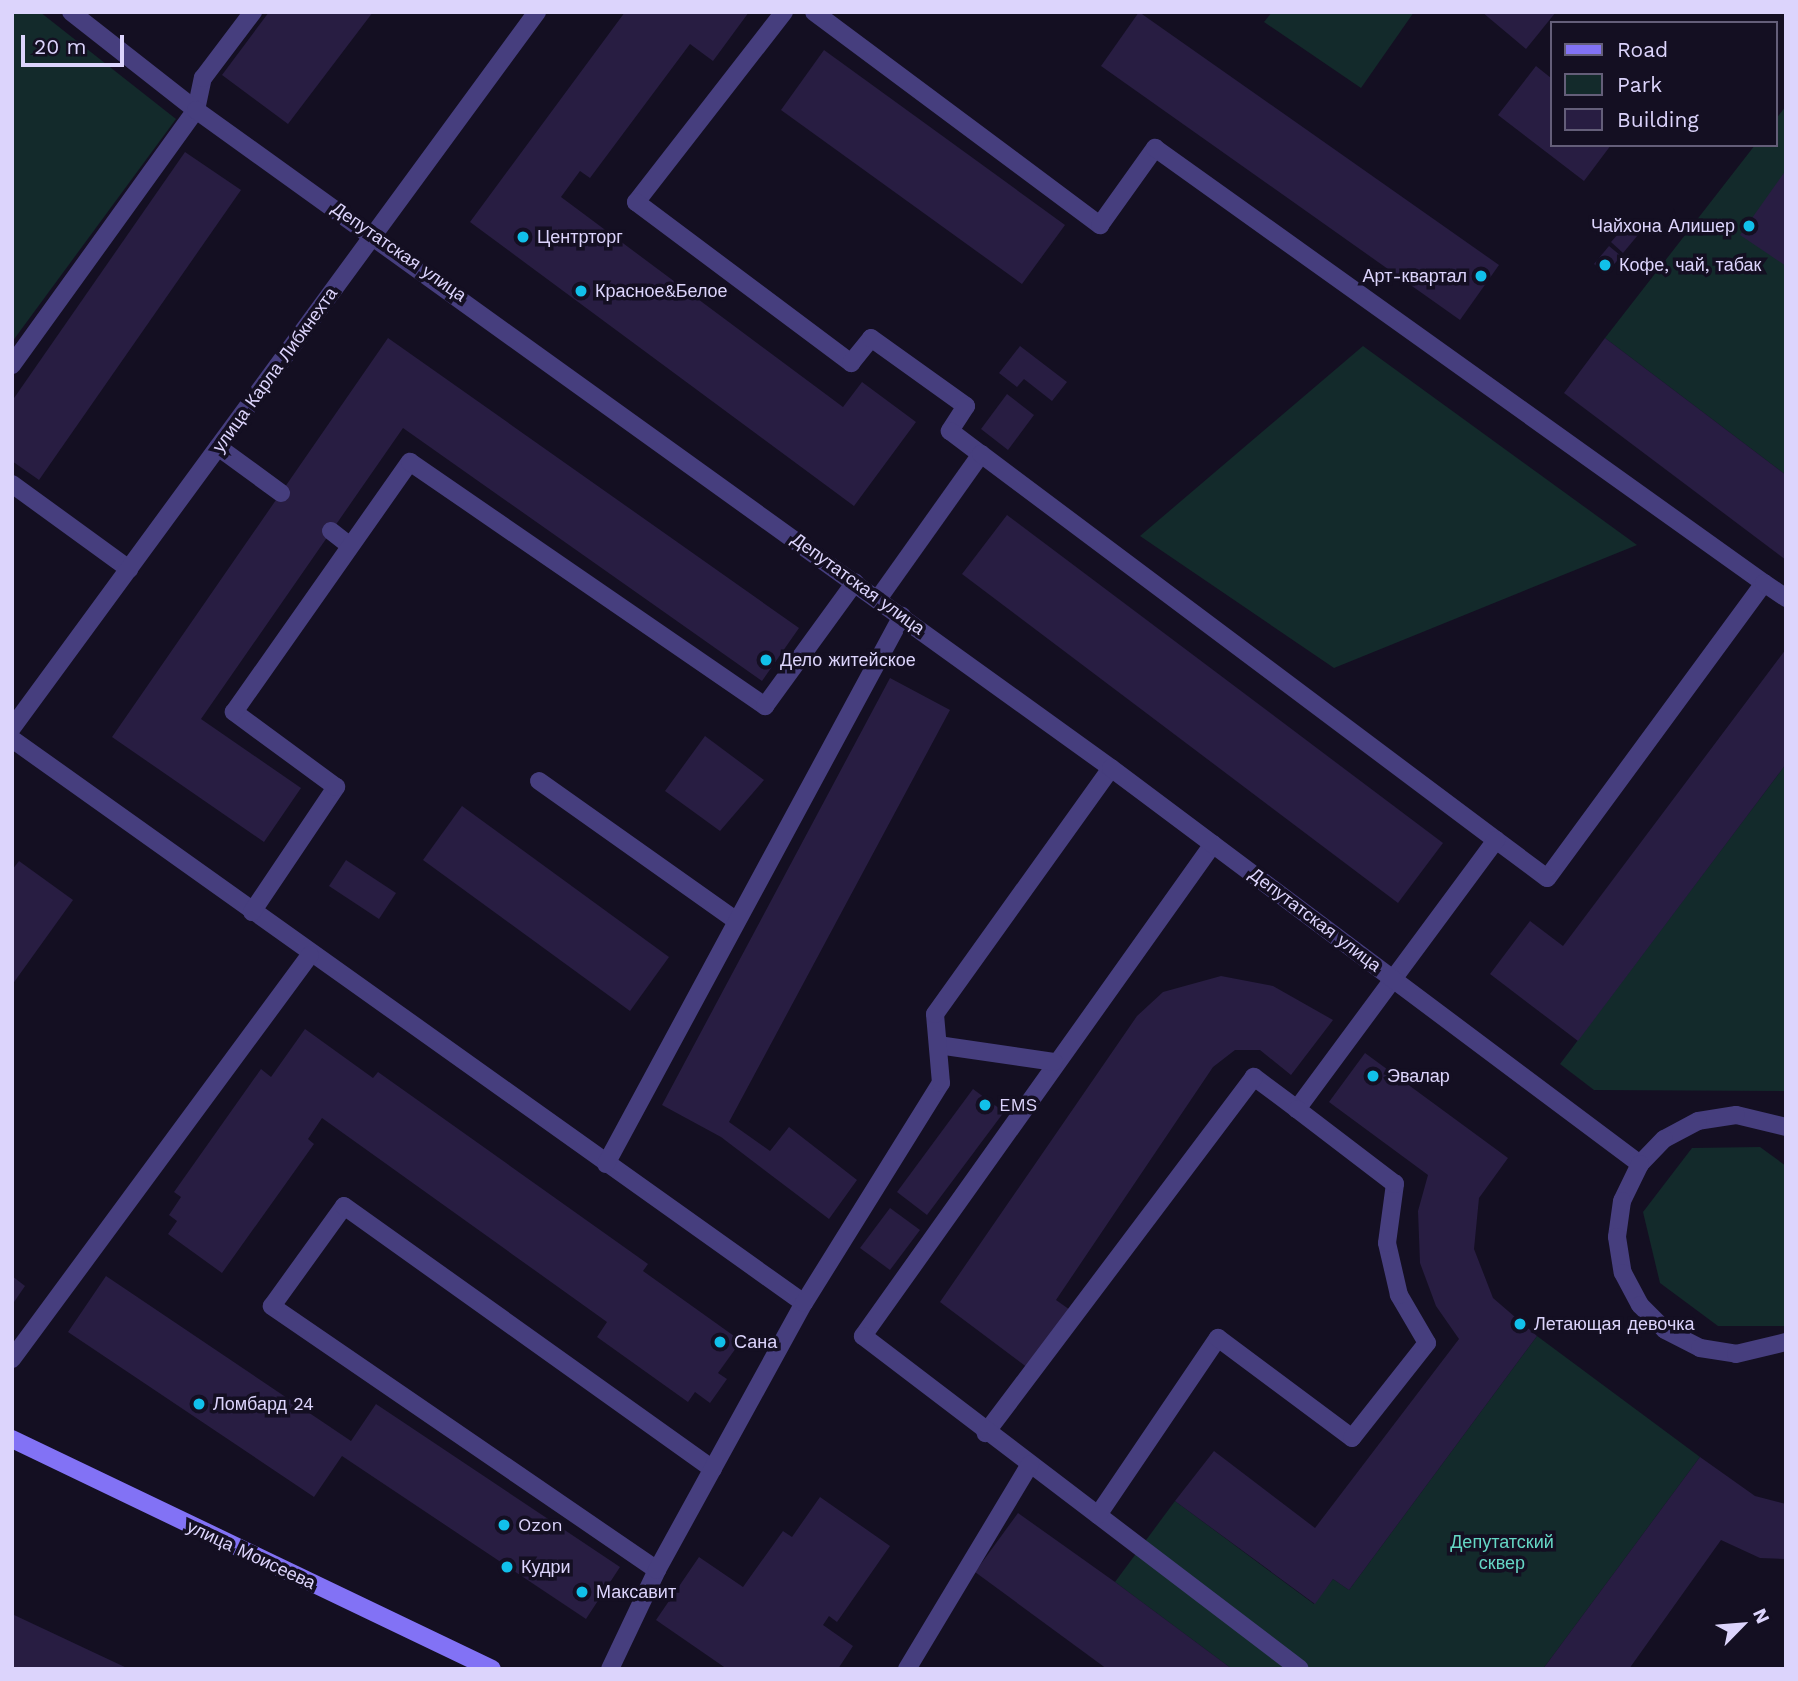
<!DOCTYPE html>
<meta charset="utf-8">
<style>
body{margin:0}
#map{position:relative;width:1798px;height:1681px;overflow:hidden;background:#140f22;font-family:"Work Sans",sans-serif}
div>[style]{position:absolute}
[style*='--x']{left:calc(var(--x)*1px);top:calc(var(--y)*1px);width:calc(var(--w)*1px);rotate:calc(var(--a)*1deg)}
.green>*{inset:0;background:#132a2b}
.building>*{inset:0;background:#281d42}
.lane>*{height:18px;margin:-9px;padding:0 9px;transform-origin:9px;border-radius:9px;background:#463e7e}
.street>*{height:18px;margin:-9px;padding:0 9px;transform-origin:9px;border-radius:9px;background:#463e7e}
.secondary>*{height:18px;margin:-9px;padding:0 9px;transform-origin:9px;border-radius:9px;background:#8272f5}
.dots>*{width:19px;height:19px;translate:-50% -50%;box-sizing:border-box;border:4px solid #140f22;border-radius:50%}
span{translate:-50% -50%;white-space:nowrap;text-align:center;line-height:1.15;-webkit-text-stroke:7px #140f22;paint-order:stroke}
.poi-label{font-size:18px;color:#dcd4fc}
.right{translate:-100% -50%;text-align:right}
.left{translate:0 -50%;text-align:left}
.street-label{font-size:18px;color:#dcd4fc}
.park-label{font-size:18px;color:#65d7c5}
.frame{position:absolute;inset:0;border:14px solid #dcd4fc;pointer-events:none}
.legend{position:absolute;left:1550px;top:21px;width:228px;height:126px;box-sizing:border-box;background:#140f22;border:2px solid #645e79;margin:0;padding:9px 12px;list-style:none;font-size:21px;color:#dcd4fc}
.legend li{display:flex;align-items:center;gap:14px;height:35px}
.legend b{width:35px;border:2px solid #645e79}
.north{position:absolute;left:1707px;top:1590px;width:70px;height:70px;-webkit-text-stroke:5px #140f22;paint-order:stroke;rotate:65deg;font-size:19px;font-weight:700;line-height:28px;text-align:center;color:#dcd4fc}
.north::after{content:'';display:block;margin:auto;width:24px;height:32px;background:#dcd4fc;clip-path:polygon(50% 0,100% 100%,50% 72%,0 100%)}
.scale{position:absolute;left:21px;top:35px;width:103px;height:32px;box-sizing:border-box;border:4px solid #dcd4fc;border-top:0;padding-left:9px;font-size:21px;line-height:24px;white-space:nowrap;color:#dcd4fc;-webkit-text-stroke:5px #140f22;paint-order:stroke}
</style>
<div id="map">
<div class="green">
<i style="clip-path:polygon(12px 12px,40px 12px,176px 119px,12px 342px)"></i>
<i style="clip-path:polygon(1272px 12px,1414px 12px,1361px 88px,1264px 22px)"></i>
<i style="clip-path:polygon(1786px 106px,1786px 475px,1605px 338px,1755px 145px,1775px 145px,1775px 120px)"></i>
<i style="clip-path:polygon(1363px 346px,1637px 545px,1334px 668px,1140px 536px)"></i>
<i style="clip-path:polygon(1786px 764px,1786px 1091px,1594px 1090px,1560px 1064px)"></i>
<i style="clip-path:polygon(1760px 1147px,1786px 1166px,1786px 1326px,1718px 1326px,1660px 1283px,1643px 1212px,1692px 1148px)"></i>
<i style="clip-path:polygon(1537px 1336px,1700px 1457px,1543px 1669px,1232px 1669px,1115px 1582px,1175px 1501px,1314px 1604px,1333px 1579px,1349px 1590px)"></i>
</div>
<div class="building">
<i style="clip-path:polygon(269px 12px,373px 12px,288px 124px,222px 75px)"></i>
<i style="clip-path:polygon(625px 12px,749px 12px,713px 61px,690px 44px,590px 178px,580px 171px,561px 197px,843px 407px,862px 382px,916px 422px,854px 506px,470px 222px)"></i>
<i style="clip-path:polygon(1139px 12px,1499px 265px,1460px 320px,1101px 66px)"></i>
<i style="clip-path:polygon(1482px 12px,1556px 12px,1526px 49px)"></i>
<i style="clip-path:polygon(824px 50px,1065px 225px,1022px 284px,781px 110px)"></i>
<i style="clip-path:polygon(1536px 66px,1551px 78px,1551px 145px,1611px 145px,1584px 181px,1498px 115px)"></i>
<i style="clip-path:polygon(185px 152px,241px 190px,39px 480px,12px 461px,12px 401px)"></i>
<i style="clip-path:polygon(1786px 170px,1786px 266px,1740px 235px)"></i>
<i style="clip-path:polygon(1627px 224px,1638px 235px,1623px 253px,1611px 242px)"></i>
<i style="clip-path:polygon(1609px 246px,1621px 256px,1606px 274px,1594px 264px)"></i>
<i style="clip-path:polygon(388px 338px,799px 628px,762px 681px,403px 428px,201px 719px,301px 788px,264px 842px,112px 737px)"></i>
<i style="clip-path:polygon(1605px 338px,1786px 475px,1786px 560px,1564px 393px)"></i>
<i style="clip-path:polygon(1020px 346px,1067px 382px,1052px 401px,1024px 379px,1017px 387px,999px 373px)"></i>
<i style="clip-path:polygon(1007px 394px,1034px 415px,1008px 450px,981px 429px)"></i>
<i style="clip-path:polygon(1007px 515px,1443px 843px,1398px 903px,962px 574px)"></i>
<i style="clip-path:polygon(1786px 649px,1786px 764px,1578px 1041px,1490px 974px,1530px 921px,1563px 946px)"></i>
<i style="clip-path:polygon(890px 678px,950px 710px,729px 1122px,770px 1151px,789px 1127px,857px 1180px,829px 1219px,721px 1137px,662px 1105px)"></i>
<i style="clip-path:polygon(705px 736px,764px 780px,720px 831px,665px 791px)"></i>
<i style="clip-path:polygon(462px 806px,669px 957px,630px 1011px,423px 860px)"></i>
<i style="clip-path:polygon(346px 860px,396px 893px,379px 919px,329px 886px)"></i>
<i style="clip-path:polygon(19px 861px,73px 900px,12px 985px,12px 870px)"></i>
<i style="clip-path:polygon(1221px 976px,1273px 986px,1333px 1020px,1291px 1075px,1260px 1050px,1235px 1050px,1213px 1067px,1056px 1300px,1080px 1317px,1036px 1374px,940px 1302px,1137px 1016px,1163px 992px)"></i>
<i style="clip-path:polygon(305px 1029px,373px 1078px,378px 1072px,648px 1264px,643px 1271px,741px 1341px,718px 1373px,727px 1379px,710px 1403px,695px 1392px,688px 1402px,597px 1337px,607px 1322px,322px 1118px,308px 1139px,314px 1144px,222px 1273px,168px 1234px,177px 1221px,169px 1215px,181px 1197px,174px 1192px,261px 1069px,271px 1077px)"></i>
<i style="clip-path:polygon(1365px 1053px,1508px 1158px,1479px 1198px,1474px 1249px,1493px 1298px,1537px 1336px,1349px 1590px,1333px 1579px,1315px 1604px,1175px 1501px,1214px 1451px,1315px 1528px,1459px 1339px,1436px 1306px,1420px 1263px,1418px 1211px,1428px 1175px,1329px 1102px)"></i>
<i style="clip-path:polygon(973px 1089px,1004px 1112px,927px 1215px,897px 1192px)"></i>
<i style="clip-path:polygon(890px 1208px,920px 1230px,890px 1270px,860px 1248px)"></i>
<i style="clip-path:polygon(12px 1276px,25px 1286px,12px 1305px)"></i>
<i style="clip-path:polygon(106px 1276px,351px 1441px,376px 1404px,620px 1567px,586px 1619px,342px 1456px,314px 1497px,68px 1332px)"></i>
<i style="clip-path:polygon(1700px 1457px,1755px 1496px,1786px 1504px,1786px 1559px,1760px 1558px,1721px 1540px,1629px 1669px,1543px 1669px)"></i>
<i style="clip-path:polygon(820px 1497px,890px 1546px,837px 1622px,829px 1616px,823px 1625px,853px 1646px,838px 1669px,727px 1669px,656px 1620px,699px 1557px,743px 1587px,783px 1531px,792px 1537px)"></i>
<i style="clip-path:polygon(1018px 1513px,1115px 1582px,1232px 1669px,1107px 1669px,975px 1572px)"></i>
<i style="clip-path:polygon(12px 1614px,129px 1669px,12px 1669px)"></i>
</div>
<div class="lane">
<i style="--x:784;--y:12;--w:241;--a:127.9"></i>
<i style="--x:636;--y:202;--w:269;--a:36.8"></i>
<i style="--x:851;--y:363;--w:32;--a:-51"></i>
<i style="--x:871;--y:338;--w:117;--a:35.6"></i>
<i style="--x:966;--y:406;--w:30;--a:123"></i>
<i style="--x:950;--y:431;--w:39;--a:37"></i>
<i style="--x:814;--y:12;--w:357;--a:36.7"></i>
<i style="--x:1100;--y:225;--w:95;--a:-54.5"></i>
<i style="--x:1155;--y:148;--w:748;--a:35.54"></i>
<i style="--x:1764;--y:583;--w:366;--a:126.3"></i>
<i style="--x:1547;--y:878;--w:64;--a:-143.3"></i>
<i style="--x:12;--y:365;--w:314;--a:-54.2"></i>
<i style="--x:196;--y:110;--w:33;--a:-78"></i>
<i style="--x:203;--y:78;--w:83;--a:-52.9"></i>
<i style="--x:218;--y:447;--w:78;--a:36.1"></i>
<i style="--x:12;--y:484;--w:145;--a:36"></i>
<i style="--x:331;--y:531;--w:24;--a:38"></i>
<i style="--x:1764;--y:583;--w:27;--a:34"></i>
<i style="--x:878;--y:599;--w:178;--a:-54.6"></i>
<i style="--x:981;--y:454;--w:644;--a:36.85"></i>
<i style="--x:1496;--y:840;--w:335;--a:126.5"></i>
<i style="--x:1297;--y:1109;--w:54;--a:-143.3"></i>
<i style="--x:1254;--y:1077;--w:446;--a:127"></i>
<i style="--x:12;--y:739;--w:972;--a:35.46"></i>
<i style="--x:539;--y:781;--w:242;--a:35.3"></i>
<i style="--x:1213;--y:844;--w:604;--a:125.43"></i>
<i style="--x:863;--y:1336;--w:549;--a:37.31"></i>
<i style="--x:252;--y:912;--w:151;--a:-56.1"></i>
<i style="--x:336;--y:787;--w:127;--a:-143.7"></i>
<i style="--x:234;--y:712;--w:306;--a:-54.9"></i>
<i style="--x:410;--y:462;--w:431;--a:34.5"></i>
<i style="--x:765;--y:706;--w:153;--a:-54"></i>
<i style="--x:938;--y:1045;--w:117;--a:8.3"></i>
<i style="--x:606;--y:1164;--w:623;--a:-61.62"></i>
<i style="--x:12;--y:1359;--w:502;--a:-53.59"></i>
<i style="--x:1098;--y:1515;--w:214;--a:-55.9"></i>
<i style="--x:1218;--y:1338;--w:167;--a:36.7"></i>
<i style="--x:1352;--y:1438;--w:121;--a:-51.7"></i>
<i style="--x:1427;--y:1343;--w:56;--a:-120.3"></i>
<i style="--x:1399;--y:1295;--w:53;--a:-103"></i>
<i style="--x:1387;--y:1243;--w:60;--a:-82.3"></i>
<i style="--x:1395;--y:1184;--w:123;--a:-142.6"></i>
<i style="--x:657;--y:1570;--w:467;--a:-145.6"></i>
<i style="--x:272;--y:1306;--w:123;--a:-54.2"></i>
<i style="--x:344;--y:1206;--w:453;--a:35.5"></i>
<i style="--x:610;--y:1669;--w:110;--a:-64.6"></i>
<i style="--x:657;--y:1570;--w:305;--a:-61.2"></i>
<i style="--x:804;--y:1303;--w:259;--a:-58.1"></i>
<i style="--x:941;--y:1083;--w:69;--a:-95"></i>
<i style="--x:935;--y:1014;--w:302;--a:-54.4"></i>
<i style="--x:907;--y:1669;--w:239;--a:-59"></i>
</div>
<div class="street">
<i style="--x:71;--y:12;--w:159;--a:38.1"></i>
<i style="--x:196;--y:110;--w:1127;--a:35.72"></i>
<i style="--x:1111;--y:768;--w:661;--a:36.82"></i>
<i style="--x:12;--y:728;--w:888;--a:-53.75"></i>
<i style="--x:1786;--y:1127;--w:51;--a:-166.5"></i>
<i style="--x:1736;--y:1115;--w:38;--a:171"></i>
<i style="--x:1698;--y:1121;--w:38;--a:152"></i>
<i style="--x:1664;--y:1139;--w:35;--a:134"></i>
<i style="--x:1640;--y:1164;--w:41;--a:115.9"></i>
<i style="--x:1622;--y:1201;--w:36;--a:98"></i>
<i style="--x:1617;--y:1237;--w:36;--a:81"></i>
<i style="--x:1623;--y:1273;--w:36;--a:62"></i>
<i style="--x:1640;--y:1305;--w:35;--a:45"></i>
<i style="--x:1665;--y:1330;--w:39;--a:27"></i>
<i style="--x:1700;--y:1348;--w:36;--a:9"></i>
<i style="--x:1736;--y:1354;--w:51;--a:-13.5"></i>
</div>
<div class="secondary">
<i style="--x:12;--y:1439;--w:532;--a:25.6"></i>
</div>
<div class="dots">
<i style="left:1749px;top:226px;background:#11c0ea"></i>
<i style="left:523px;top:237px;background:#11c0ea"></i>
<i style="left:1605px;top:265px;background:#11c0ea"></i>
<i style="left:1481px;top:276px;background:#11c0ea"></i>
<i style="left:581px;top:291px;background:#11c0ea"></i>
<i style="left:766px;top:660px;background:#11c0ea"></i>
<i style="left:1373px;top:1076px;background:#11c0ea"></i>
<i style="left:985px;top:1105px;background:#11c0ea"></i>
<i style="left:1520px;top:1324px;background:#11c0ea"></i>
<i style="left:720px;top:1342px;background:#11c0ea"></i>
<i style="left:199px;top:1404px;background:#11c0ea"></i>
<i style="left:504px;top:1525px;background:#11c0ea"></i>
<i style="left:507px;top:1567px;background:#11c0ea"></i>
<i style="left:582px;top:1592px;background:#11c0ea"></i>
</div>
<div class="poi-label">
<span class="right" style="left:1735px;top:226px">Чайхона Алишер</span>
<span class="left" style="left:537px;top:237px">Центрторг</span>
<span class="left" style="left:1619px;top:265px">Кофе, чай, табак</span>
<span class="right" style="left:1467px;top:276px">Арт-квартал</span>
<span class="left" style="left:595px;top:291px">Красное&amp;Белое</span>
<span class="left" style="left:780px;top:660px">Дело житейское</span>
<span class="left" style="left:1387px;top:1076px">Эвалар</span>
<span class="left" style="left:999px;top:1105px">EMS</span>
<span class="left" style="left:1534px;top:1324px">Летающая девочка</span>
<span class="left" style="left:734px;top:1342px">Сана</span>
<span class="left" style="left:213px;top:1404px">Ломбард 24</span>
<span class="left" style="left:518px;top:1525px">Ozon</span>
<span class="left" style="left:521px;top:1567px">Кудри</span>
<span class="left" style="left:596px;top:1592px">Максавит</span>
</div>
<div class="street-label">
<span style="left:399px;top:252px;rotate:35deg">Депутатская улица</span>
<span style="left:275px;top:370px;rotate:-54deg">улица Карла Либкнехта</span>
<span style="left:858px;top:584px;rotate:36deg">Депутатская улица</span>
<span style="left:1315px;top:920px;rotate:37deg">Депутатская улица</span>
<span style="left:251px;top:1555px;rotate:25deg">улица Моисеева</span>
</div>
<div class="park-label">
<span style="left:1502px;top:1553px">Депутатский<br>сквер</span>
</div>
<div class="frame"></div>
<ul class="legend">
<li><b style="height:9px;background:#8272f5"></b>Road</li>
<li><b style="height:19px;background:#132a2b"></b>Park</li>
<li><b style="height:19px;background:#281d42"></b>Building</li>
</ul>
<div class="north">N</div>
<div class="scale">20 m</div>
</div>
